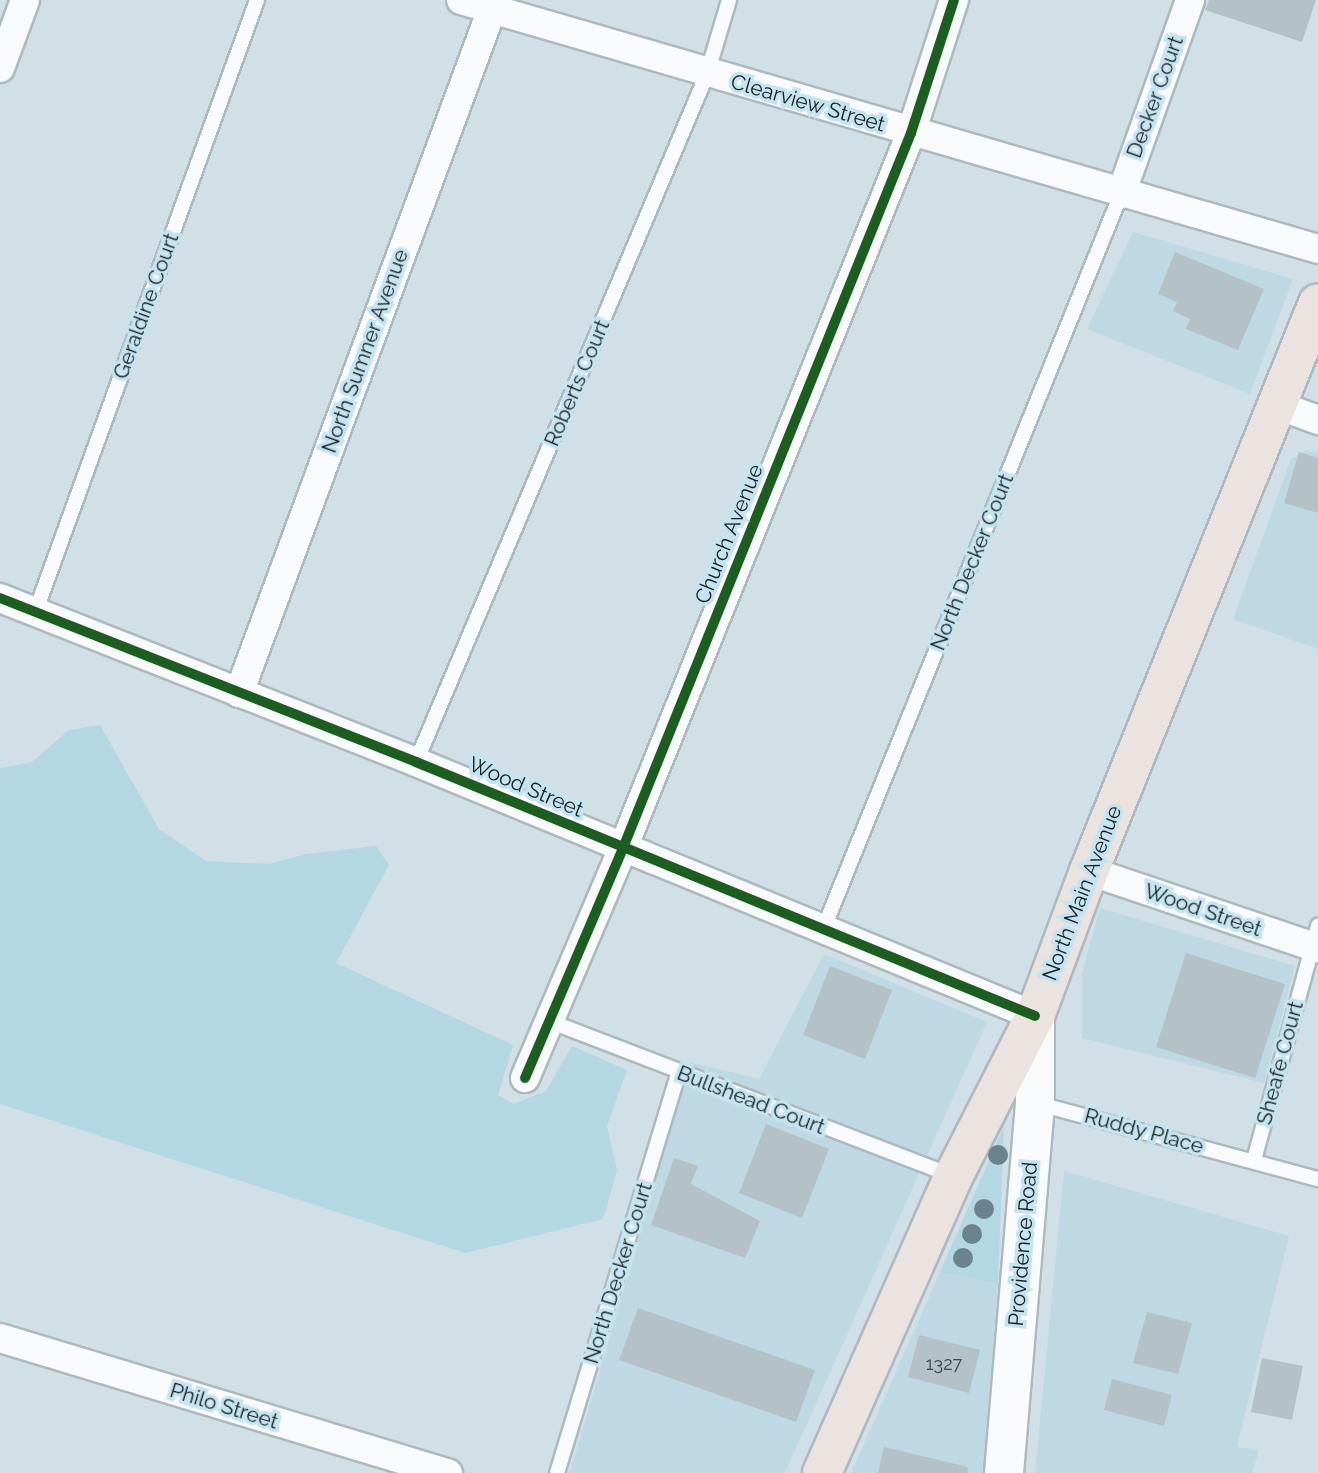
<!DOCTYPE html>
<style>
body{margin:0}
#map{position:relative;width:1318px;height:1473px;overflow:hidden;background:#d0e0e6;font-family:Raleway,sans-serif}
div>[style]{position:absolute}
[style*='--x']{left:calc(var(--x)*1px);top:calc(var(--y)*1px);width:calc(var(--w)*1px);rotate:calc(var(--a)*1deg)}
.built>*{inset:0;background:#bed9e4}
.green>*{inset:0;background:#b4d7e4}
.building>*{inset:0;background:#b4c1c6}
.roads{filter:drop-shadow(2px 0 #adb9be) drop-shadow(-2px 0 #adb9be) drop-shadow(0 2px #adb9be) drop-shadow(0 -2px #adb9be)}
.service>*{height:14px;margin:-7px;padding:0 7px;transform-origin:7px;border-radius:7px;background:#f8fafb}
.minor>*{height:28px;margin:-14px;padding:0 14px;transform-origin:14px;border-radius:14px;background:#f8fafb}
.secondary>*{height:38px;margin:-19px;padding:0 19px;transform-origin:19px;border-radius:19px;background:#f8fafb}
.primary>*{height:38px;margin:-19px;padding:0 19px;transform-origin:19px;border-radius:19px;background:#eae3df}
.cycleway>*{height:10px;margin:-5px;padding:0 5px;transform-origin:5px;border-radius:5px;background:#1b5e20}
.trees>*{width:20px;height:20px;margin:-10px;border-radius:50%;background:#6a838c}
span{translate:-50% -50%;white-space:nowrap;text-align:center;line-height:1.15;-webkit-text-stroke:7px #c6e4f0;paint-order:stroke}
.number-label{font-size:18px;color:#3c484c}
.number-label span{-webkit-text-stroke-width:0}
.street-label{font-size:21px;color:#141f23}
</style>
<div id="map">
<div class="built">
<i style="clip-path:polygon(1133px 232px,1293px 279px,1250px 394px,1087px 329px)"></i>
<i style="clip-path:polygon(1305px 451px,1318px 453px,1318px 649px,1233px 619px,1291px 459px)"></i>
<i style="clip-path:polygon(1100px 908px,1295px 966px,1264px 1083px,1082px 1038px,1082px 973px)"></i>
<i style="clip-path:polygon(824px 954px,987px 1022px,785px 1473px,570px 1473px,690px 1062px,759px 1079px)"></i>
<i style="clip-path:polygon(1064px 1171px,1289px 1236px,1237px 1447px,1259px 1450px,1252px 1473px,1035px 1473px)"></i>
<i style="clip-path:polygon(940px 1272px,998px 1284px,986px 1473px,851px 1473px)"></i>
</div>
<div class="green">
<i style="clip-path:polygon(100px 725px,159px 829px,206px 861px,269px 864px,305px 854px,376px 846px,389px 865px,336px 963px,513px 1045px,498px 1095px,514px 1104px,546px 1091px,572px 1046px,627px 1070px,607px 1126px,617px 1171px,603px 1219px,465px 1253px,0 1104px,0 768px,32px 762px,69px 730px)"></i>
<i style="clip-path:polygon(1004px 1126px,998px 1284px,940px 1272px)"></i>
</div>
<div class="building">
<i style="clip-path:polygon(1209px 0,1316px 0,1302px 42px,1205px 10px)"></i>
<i style="clip-path:polygon(1175px 252px,1264px 289px,1238px 350px,1186px 329px,1190px 319px,1173px 311px,1177px 302px,1158px 294px)"></i>
<i style="clip-path:polygon(1299px 452px,1318px 458px,1318px 513px,1284px 503px)"></i>
<i style="clip-path:polygon(1186px 953px,1285px 984px,1255px 1078px,1156px 1047px)"></i>
<i style="clip-path:polygon(830px 966px,892px 990px,865px 1059px,803px 1035px)"></i>
<i style="clip-path:polygon(766px 1124px,829px 1149px,802px 1218px,739px 1193px)"></i>
<i style="clip-path:polygon(674px 1158px,698px 1166px,691px 1184px,760px 1221px,745px 1258px,651px 1225px)"></i>
<i style="clip-path:polygon(638px 1308px,815px 1370px,796px 1422px,619px 1360px)"></i>
<i style="clip-path:polygon(1147px 1312px,1192px 1323px,1178px 1374px,1133px 1363px)"></i>
<i style="clip-path:polygon(919px 1335px,980px 1350px,969px 1393px,908px 1377px)"></i>
<i style="clip-path:polygon(1262px 1358px,1303px 1366px,1292px 1420px,1251px 1412px)"></i>
<i style="clip-path:polygon(1112px 1379px,1172px 1395px,1164px 1426px,1104px 1410px)"></i>
<i style="clip-path:polygon(884px 1447px,968px 1467px,967px 1473px,878px 1473px)"></i>
</div>
<div class="roads">
<div class="service">
<i style="--x:35;--y:613;--w:652;--a:-70.09"></i>
<i style="--x:416;--y:762;--w:747;--a:-67.07"></i>
<i style="--x:707;--y:74;--w:77;--a:-73.4"></i>
<i style="--x:823;--y:930;--w:794;--a:-67.96"></i>
<i style="--x:549;--y:1021;--w:432;--a:21"></i>
<i style="--x:1036;--y:1103;--w:292;--a:15.1"></i>
<i style="--x:1254;--y:1160;--w:243;--a:-74.7"></i>
<i style="--x:557;--y:1473;--w:419;--a:-73.1"></i>
</div>
<div class="minor">
<i style="--x:461;--y:0;--w:892;--a:16.2"></i>
<i style="--x:0;--y:68;--w:72;--a:-69.8"></i>
<i style="--x:1121;--y:194;--w:206;--a:-70.4"></i>
<i style="--x:1277;--y:405;--w:44;--a:20.1"></i>
<i style="--x:0;--y:598;--w:447;--a:21.5"></i>
<i style="--x:416;--y:762;--w:669;--a:22.31"></i>
<i style="--x:239;--y:693;--w:729;--a:-69.7"></i>
<i style="--x:1089;--y:871;--w:242;--a:18.6"></i>
<i style="--x:525;--y:1078;--w:250;--a:-66.9"></i>
<i style="--x:623;--y:848;--w:771;--a:-68.06"></i>
<i style="--x:911;--y:133;--w:140;--a:-72.1"></i>
<i style="--x:0;--y:1338;--w:468;--a:16.8"></i>
</div>
<div class="secondary">
<i style="--x:1004;--y:1473;--w:372;--a:-85.2"></i>
<i style="--x:1035;--y:1102;--w:86;--a:-90"></i>
</div>
<div class="primary">
<i style="--x:822;--y:1473;--w:324;--a:-66.1"></i>
<i style="--x:953;--y:1177;--w:181;--a:-63"></i>
<i style="--x:1035;--y:1016;--w:155;--a:-69.6"></i>
<i style="--x:1089;--y:871;--w:612;--a:-68.04"></i>
</div>
</div>
<div class="cycleway">
<i style="--x:0;--y:598;--w:447;--a:21.5"></i>
<i style="--x:416;--y:762;--w:669;--a:22.31"></i>
<i style="--x:525;--y:1078;--w:250;--a:-66.9"></i>
<i style="--x:623;--y:848;--w:771;--a:-68.06"></i>
<i style="--x:911;--y:133;--w:140;--a:-72.1"></i>
</div>
<div class="trees">
<i style="left:998px;top:1155px"></i>
<i style="left:984px;top:1209px"></i>
<i style="left:972px;top:1234px"></i>
<i style="left:963px;top:1258px"></i>
</div>
<div class="number-label">
<span style="left:944px;top:1364px">1327</span>
</div>
<div class="street-label">
<span style="left:1155px;top:97px;rotate:-70deg">Decker Court</span>
<span style="left:808px;top:103px;rotate:16deg">Clearview Street</span>
<span style="left:146px;top:306px;rotate:-70deg">Geraldine Court</span>
<span style="left:365px;top:351px;rotate:-70deg">North Sumner Avenue</span>
<span style="left:577px;top:383px;rotate:-67deg">Roberts Court</span>
<span style="left:729px;top:534px;rotate:-68deg">Church Avenue</span>
<span style="left:972px;top:562px;rotate:-68deg">North Decker Court</span>
<span style="left:526px;top:787px;rotate:23deg">Wood Street</span>
<span style="left:1082px;top:893px;rotate:-69deg">North Main Avenue</span>
<span style="left:1203px;top:910px;rotate:19deg">Wood Street</span>
<span style="left:1280px;top:1063px;rotate:-75deg">Sheafe Court</span>
<span style="left:751px;top:1100px;rotate:21deg">Bullshead Court</span>
<span style="left:1144px;top:1131px;rotate:15deg">Ruddy Place</span>
<span style="left:1023px;top:1244px;rotate:-85deg">Providence Road</span>
<span style="left:618px;top:1273px;rotate:-73deg">North Decker Court</span>
<span style="left:224px;top:1406px;rotate:17deg">Philo Street</span>
</div>
</div>
